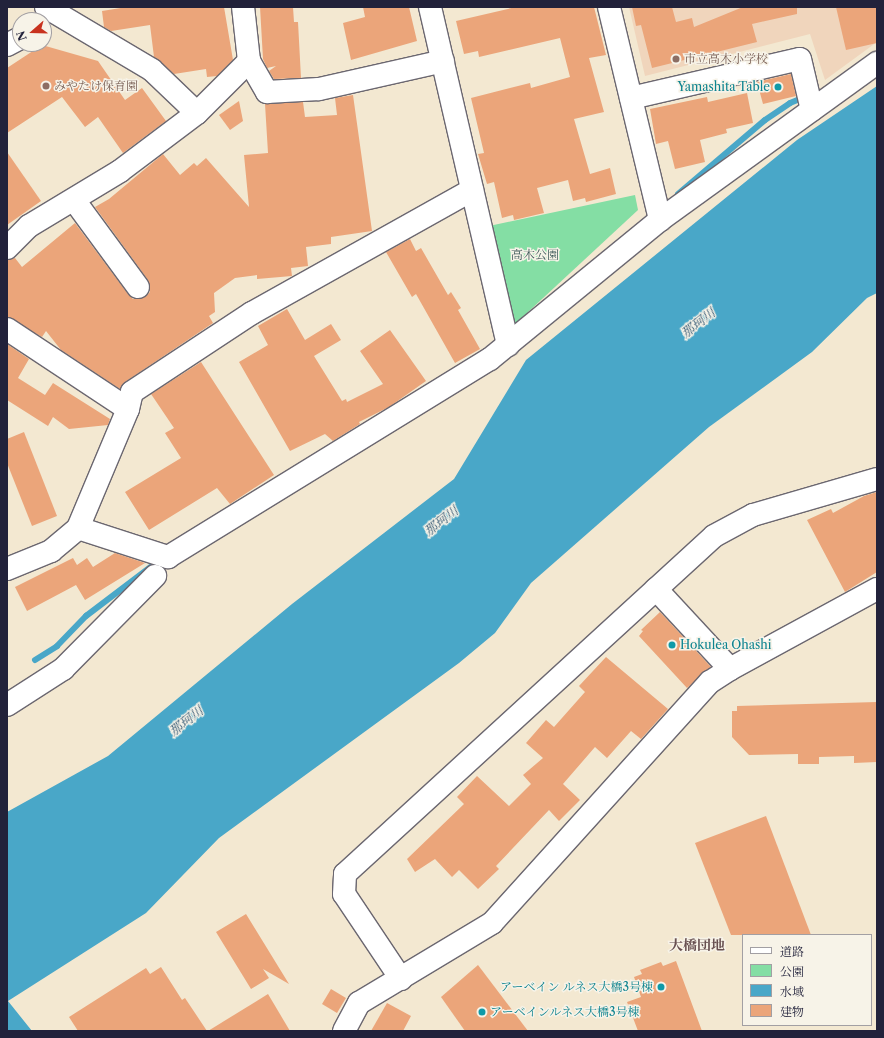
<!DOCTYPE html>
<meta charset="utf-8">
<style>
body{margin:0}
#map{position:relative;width:884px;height:1038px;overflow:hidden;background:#f3e8d1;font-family:"Libre Caslon Text","Noto Serif JP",serif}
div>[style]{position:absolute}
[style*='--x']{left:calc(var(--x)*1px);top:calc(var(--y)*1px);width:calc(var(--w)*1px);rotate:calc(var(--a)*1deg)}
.built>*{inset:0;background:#f0d5bc}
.green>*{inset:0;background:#84dea4}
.water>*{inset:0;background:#49a7c8}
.stream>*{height:6px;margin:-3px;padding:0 3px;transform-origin:3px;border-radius:3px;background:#49a7c8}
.building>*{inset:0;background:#eba57a}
.roads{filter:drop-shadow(1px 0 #6b6770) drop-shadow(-1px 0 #6b6770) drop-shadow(0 1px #6b6770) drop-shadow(0 -1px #6b6770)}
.minor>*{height:22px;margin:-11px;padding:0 11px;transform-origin:11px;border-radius:11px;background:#fff}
.dots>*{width:11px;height:11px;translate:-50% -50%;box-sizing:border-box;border:2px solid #f7f3e8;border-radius:50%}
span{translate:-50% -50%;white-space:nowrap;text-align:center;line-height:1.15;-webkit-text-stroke:3px #f7f3e8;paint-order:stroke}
.education-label{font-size:12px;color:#785e54}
.left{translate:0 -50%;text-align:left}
.culture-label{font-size:12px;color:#0d838f}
.right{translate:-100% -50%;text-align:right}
.park-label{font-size:12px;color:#3f5a5a}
.water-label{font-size:13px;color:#325773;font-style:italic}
.quarter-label{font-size:14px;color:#685051;font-weight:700}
.frame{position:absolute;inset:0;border:8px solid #22223b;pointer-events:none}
.legend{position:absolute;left:742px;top:934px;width:130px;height:92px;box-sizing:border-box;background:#f7f3e8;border:1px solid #a29fa3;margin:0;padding:5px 7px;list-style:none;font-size:12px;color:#22223b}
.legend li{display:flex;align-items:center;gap:8px;height:20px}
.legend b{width:20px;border:1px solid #a29fa3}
.north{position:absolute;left:12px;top:12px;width:40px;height:40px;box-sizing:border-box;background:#f7f3e8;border:1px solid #a29fa3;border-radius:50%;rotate:250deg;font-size:11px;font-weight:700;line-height:16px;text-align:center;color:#22223b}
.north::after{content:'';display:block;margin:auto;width:14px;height:18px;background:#c8321e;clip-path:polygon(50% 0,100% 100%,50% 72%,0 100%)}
</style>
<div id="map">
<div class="built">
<i style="clip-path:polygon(629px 7px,877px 7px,877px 42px,825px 80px,810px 34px,645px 76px)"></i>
</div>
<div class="green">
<i style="clip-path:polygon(635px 195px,638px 210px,514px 325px,489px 226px)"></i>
</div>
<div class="water">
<i style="clip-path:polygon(877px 86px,877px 293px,867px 298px,812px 352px,709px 427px,531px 583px,495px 633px,459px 663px,219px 838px,146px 913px,8px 1001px,32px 1031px,7px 1031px,7px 812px,108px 756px,292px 604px,454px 479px,526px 360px,797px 140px)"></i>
</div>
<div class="stream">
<i style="--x:678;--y:194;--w:114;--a:-40.4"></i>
<i style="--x:765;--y:120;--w:30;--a:-34"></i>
<i style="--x:790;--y:103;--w:16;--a:-22"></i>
<i style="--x:35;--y:660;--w:26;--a:-32"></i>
<i style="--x:57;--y:646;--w:42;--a:-46"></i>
<i style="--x:86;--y:616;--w:94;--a:-37.2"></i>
</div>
<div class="building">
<i style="clip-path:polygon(127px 7px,224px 7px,233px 60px,217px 76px,207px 77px,206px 69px,174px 74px,154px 57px,150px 25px,111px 31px,104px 27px,102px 11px)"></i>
<i style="clip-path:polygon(260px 7px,293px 7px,294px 22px,298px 22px,301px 78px,274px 79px,269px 71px,276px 66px,267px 68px,263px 59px)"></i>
<i style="clip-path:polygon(363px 7px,409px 7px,417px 41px,351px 60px,343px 23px,365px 17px)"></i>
<i style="clip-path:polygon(516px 7px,594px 7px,606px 55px,589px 58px,604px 112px,574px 119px,590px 174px,610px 168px,616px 194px,586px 202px,585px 198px,573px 201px,568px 180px,537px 188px,544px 213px,514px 220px,513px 215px,502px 218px,494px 182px,487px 184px,478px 154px,484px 153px,471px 98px,530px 83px,531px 88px,570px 77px,560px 38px,479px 57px,478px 51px,464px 54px,456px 21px)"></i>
<i style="clip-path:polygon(632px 7px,672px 7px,676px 22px,692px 18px,694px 27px,743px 7px,797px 7px,797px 14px,752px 24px,757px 42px,652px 68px,641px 25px,636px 26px)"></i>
<i style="clip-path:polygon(836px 7px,877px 7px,877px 43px,846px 50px)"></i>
<i style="clip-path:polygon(42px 45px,98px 61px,125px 100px,142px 88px,166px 121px,123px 153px,98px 117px,85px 127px,62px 97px,7px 133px,7px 68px)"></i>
<i style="clip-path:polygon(791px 74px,796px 96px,763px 104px,757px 82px)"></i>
<i style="clip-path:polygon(747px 93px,753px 123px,726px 129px,727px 133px,700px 140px,705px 162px,675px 169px,668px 141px,656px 144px,650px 109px,707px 97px,708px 102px)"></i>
<i style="clip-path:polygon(353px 95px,372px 231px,331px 237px,331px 244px,306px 247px,308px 266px,291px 268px,292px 276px,257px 279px,257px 275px,235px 278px,214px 293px,215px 312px,209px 316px,213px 323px,125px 382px,120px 389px,61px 350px,46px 331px,42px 337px,7px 317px,7px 260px,15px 258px,22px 267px,75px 223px,128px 294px,133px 299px,145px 297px,150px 292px,148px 280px,95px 207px,109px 199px,163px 154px,180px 175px,194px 163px,197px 166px,206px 158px,249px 207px,244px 155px,268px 153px,265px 104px,303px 102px,305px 117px,337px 115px,335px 98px)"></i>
<i style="clip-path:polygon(239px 101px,243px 121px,230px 130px,219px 115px)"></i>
<i style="clip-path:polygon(7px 152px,41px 201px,7px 225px)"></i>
<i style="clip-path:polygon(410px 239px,416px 251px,421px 248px,448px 295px,451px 292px,461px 308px,458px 310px,480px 349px,455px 363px,416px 294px,412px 297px,386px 252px)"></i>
<i style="clip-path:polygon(287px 309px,305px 340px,331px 324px,341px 340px,314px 356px,342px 401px,346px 399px,347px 402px,383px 384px,360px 351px,390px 330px,426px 381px,389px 407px,359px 422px,360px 424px,333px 441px,325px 434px,290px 451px,239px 362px,268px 345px,258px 326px)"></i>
<i style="clip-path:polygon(7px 344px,29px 359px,18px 378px,45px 395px,53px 383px,110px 419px,108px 425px,69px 429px,53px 417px,48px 426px,7px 400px)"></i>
<i style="clip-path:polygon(201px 362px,274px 475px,230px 504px,217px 488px,149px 530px,125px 492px,181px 458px,165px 433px,174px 428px,151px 394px)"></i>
<i style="clip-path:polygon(24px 432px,57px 516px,32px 526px,7px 463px,7px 439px)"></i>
<i style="clip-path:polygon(877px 492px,877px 572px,845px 592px,807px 520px,831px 509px,833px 513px,864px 496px)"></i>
<i style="clip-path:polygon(115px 553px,145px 563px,85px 600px,76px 585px,27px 611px,15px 587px,73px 558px,77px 565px,87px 558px,93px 567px)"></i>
<i style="clip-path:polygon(660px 612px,711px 667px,687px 688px,639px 636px,643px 631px,641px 630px)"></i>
<i style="clip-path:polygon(606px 657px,668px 709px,641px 739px,631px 731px,607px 758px,595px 747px,563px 784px,580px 800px,559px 821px,549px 810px,496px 866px,499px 869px,478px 889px,459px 870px,452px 877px,435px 859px,415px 872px,407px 859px,464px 804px,457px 797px,477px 776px,509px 806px,531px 784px,523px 775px,543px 758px,526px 743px,546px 720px,554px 727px,585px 692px,579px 686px)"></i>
<i style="clip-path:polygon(877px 702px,877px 762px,854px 763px,854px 756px,819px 757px,819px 764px,798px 764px,798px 754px,749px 755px,732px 737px,732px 711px,737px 711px,737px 706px)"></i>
<i style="clip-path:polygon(766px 816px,811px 935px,731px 935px,695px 843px)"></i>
<i style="clip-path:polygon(246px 914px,289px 984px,263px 969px,269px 978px,251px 989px,216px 932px)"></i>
<i style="clip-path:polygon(676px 961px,702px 1031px,638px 1031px,627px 1002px,641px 997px,634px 977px,642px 974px,640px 970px,661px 962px,663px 966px)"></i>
<i style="clip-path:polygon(478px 965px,528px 1031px,465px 1031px,441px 997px)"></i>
<i style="clip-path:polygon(161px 967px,182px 1000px,185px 998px,207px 1031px,78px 1031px,69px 1017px,146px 968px,150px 974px)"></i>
<i style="clip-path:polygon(331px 989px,346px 998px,337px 1013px,322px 1004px)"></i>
<i style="clip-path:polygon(268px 994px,290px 1031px,208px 1031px)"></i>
<i style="clip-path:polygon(387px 1003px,411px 1016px,403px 1031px,371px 1031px)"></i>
</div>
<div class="roads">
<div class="minor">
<i style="--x:46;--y:7;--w:123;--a:30.7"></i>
<i style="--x:152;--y:70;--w:62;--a:43.7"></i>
<i style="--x:430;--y:7;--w:347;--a:77"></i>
<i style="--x:609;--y:7;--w:219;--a:76.5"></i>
<i style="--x:7;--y:45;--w:15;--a:-28"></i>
<i style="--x:249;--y:61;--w:36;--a:60"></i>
<i style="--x:267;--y:92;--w:52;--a:-3.3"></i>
<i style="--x:319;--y:89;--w:127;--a:-12.7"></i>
<i style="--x:631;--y:98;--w:173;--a:-13"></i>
<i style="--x:800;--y:59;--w:52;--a:76.8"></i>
<i style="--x:74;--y:200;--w:108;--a:53.7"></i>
<i style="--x:7;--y:248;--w:31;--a:-45"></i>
<i style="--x:29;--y:226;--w:106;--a:-31.1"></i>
<i style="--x:120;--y:171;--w:96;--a:-37"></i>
<i style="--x:197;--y:113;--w:74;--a:-45"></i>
<i style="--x:249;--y:61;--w:54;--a:-96.3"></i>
<i style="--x:7;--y:329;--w:145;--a:33.5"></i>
<i style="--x:78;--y:528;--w:95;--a:17.9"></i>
<i style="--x:168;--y:557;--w:378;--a:-31.6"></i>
<i style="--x:490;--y:359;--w:220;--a:-39.3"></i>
<i style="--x:660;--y:220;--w:268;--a:-35.9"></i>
<i style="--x:7;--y:569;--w:48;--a:-22.2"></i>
<i style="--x:51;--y:551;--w:35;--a:-40"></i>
<i style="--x:78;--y:528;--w:129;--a:-67.2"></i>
<i style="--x:128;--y:409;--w:17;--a:-77"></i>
<i style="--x:132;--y:392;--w:144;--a:-33.4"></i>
<i style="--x:252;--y:313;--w:252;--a:-29.2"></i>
<i style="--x:656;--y:589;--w:109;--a:47.2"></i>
<i style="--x:7;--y:705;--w:67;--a:-32.7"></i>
<i style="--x:63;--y:669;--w:131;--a:-45.3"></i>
<i style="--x:401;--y:979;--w:102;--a:-123.8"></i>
<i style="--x:344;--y:894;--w:20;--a:-87"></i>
<i style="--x:345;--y:874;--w:500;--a:-42.49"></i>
<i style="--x:714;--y:536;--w:44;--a:-28.3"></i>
<i style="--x:753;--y:515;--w:129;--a:-16.2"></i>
<i style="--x:344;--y:1031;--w:32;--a:-62"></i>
<i style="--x:359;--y:1003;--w:155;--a:-31"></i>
<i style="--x:492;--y:923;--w:325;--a:-47.9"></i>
<i style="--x:710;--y:682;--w:24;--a:-33"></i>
<i style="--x:730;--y:669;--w:167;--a:-28.6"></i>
</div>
</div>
<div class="dots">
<i style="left:676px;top:59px;background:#8d6e63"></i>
<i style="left:46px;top:86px;background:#8d6e63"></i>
<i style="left:778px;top:87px;background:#0f9aa8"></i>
<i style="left:672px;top:645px;background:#0f9aa8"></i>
<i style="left:661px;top:987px;background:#0f9aa8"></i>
<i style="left:482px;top:1012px;background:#0f9aa8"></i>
</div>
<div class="education-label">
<span class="left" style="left:684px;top:59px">市立高木小学校</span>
<span class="left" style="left:54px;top:86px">みやたけ保育園</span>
</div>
<div class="culture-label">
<span class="right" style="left:770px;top:87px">Yamashita Table</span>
<span class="left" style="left:680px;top:645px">Hokulea Ohashi</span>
<span class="right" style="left:653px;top:987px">アーベイン ルネス大橋3号棟</span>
<span class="left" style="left:490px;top:1012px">アーベインルネス大橋3号棟</span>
</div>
<div class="park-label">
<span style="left:535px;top:255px">高木公園</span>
</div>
<div class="water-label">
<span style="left:698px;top:323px;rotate:-38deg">那珂川</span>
<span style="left:441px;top:521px;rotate:-38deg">那珂川</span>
<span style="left:186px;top:721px;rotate:-38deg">那珂川</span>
</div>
<div class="quarter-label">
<span style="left:697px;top:945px">大橋団地</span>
</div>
<div class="frame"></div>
<ul class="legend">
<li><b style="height:5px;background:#fff"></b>道路</li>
<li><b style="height:11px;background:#84dea4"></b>公園</li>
<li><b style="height:11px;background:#49a7c8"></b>水域</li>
<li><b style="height:11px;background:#eba57a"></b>建物</li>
</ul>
<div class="north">N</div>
</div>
